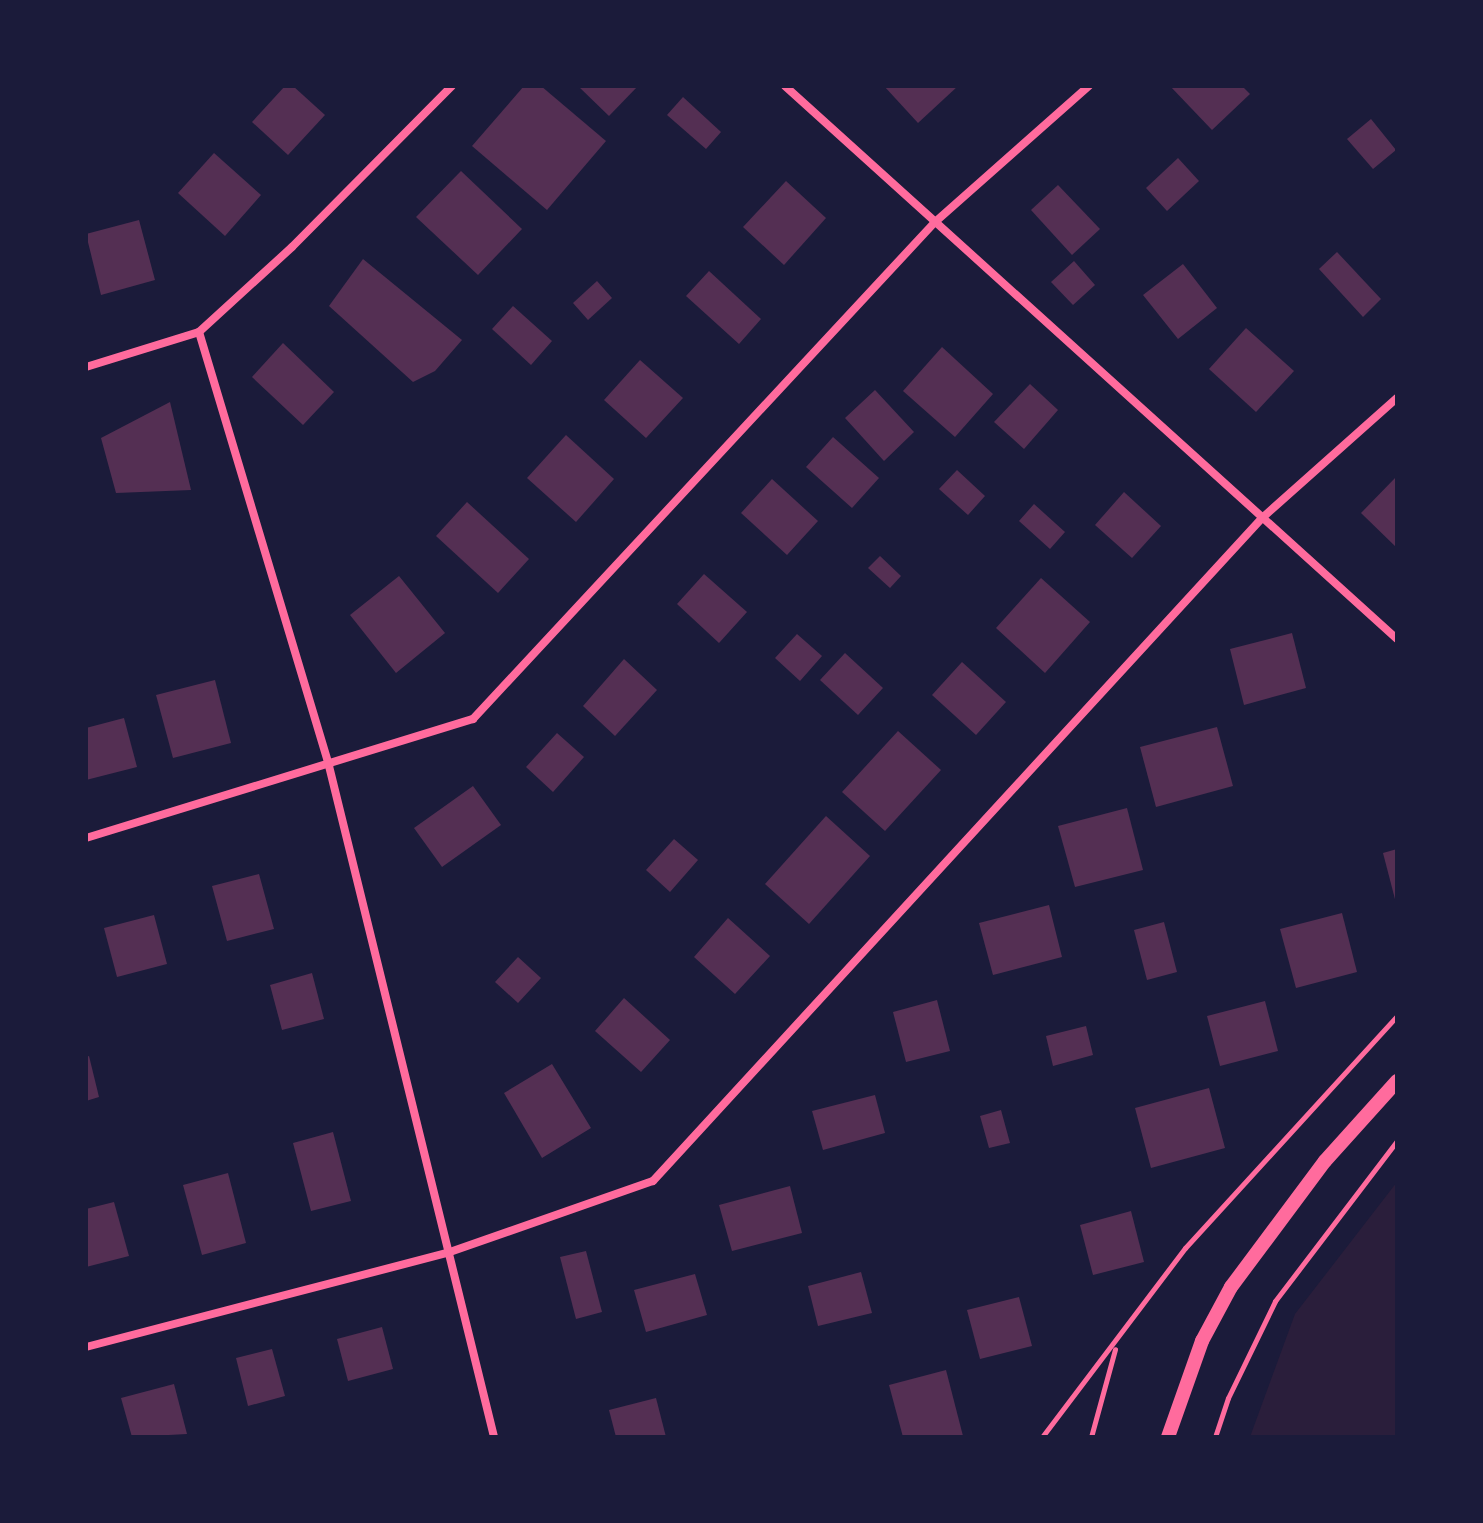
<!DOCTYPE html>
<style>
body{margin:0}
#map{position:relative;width:1483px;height:1523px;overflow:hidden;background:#1b1b3a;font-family:"IBM Plex Sans",sans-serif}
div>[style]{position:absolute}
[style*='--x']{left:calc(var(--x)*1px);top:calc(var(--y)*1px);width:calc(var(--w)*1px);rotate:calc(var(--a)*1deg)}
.green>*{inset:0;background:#2a1e3b}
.building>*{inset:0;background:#542f53}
.path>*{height:5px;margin:-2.5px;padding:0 2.5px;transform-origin:2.5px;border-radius:2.5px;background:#ff6b9d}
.minor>*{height:8px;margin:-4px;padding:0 4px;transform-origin:4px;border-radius:4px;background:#ff6b9d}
.tertiary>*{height:14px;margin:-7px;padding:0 7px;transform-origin:7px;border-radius:7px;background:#ff6b9d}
span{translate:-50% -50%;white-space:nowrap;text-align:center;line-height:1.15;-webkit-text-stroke:7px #1b1b3a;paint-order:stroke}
.frame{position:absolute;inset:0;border:88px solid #1b1b3a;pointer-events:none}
</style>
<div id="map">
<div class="green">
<i style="clip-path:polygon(1397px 1182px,1397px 1437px,1250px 1437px,1295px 1314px)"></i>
</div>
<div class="building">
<i style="clip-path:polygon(285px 86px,293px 86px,325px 115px,288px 155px,252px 122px)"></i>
<i style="clip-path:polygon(524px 86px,541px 86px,606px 141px,547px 210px,472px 146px)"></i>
<i style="clip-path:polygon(578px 86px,638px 86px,609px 116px)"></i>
<i style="clip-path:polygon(884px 86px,958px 86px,918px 123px)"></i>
<i style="clip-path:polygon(1170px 86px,1242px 86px,1250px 94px,1212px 130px)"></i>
<i style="clip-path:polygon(683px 97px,721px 132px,706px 149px,667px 115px)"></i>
<i style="clip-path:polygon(1371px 119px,1396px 150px,1373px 169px,1347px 139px)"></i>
<i style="clip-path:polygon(214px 153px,261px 195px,225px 236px,178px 193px)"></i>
<i style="clip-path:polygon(1178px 158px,1199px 181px,1167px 211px,1146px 188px)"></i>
<i style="clip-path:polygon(461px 171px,522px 229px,478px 275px,416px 217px)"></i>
<i style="clip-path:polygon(786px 181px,826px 218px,784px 265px,743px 227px)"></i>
<i style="clip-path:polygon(1058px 185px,1100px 229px,1072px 255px,1031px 210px)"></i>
<i style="clip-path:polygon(139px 220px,155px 280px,101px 295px,86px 234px)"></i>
<i style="clip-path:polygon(1337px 252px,1381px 299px,1363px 317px,1319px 269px)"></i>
<i style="clip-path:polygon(363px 259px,462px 340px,435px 371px,413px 382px,329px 306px)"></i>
<i style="clip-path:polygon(1074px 261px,1095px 285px,1073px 305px,1051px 282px)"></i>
<i style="clip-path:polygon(1183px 264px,1217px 308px,1178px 339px,1143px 295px)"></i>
<i style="clip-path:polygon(709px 271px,761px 319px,739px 344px,686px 296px)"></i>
<i style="clip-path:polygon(597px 281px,612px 298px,588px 320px,573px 303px)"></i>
<i style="clip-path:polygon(513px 306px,552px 341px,531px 365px,492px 329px)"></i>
<i style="clip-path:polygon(1246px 328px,1294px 371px,1256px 412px,1209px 369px)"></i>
<i style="clip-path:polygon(283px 343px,334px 392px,303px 425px,252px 377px)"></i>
<i style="clip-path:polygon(942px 347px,993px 394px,955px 437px,903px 391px)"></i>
<i style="clip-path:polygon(640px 360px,683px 398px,646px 438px,604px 400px)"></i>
<i style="clip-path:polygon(1030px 384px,1058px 410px,1024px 449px,994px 422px)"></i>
<i style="clip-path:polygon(875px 390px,914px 432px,884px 461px,845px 418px)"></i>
<i style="clip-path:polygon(170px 402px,191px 490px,116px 493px,101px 438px)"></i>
<i style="clip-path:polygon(566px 435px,614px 479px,576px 522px,527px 478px)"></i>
<i style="clip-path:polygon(833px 437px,879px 478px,852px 508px,806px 467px)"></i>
<i style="clip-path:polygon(957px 470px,985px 496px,968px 515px,939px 489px)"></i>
<i style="clip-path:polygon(1397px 476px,1397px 548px,1361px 513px)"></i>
<i style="clip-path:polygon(772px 479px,818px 521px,787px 555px,741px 513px)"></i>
<i style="clip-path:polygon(1124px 492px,1161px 526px,1132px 558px,1095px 525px)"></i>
<i style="clip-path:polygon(467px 502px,529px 559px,498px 593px,436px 536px)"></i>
<i style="clip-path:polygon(1034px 504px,1065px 532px,1050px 549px,1019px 521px)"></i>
<i style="clip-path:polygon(880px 556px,901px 576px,890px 588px,868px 568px)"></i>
<i style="clip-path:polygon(704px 574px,747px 612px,719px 643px,677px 604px)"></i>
<i style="clip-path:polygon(399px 576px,445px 633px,396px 673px,350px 615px)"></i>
<i style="clip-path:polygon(1041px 578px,1090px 622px,1045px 673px,996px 628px)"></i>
<i style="clip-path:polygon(1292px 633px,1306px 688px,1244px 705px,1230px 649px)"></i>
<i style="clip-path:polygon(797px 634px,822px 656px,800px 681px,775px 658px)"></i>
<i style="clip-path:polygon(845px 653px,883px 688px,858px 715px,820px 680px)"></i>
<i style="clip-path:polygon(624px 659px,657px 690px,615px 736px,583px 706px)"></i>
<i style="clip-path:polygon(962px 662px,1006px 702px,976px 735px,932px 695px)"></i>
<i style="clip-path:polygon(215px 680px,231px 743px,173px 758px,156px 695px)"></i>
<i style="clip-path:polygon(124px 718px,137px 767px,86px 780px,86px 728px)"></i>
<i style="clip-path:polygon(1217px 727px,1233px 786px,1156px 807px,1140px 747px)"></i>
<i style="clip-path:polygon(898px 731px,941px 770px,885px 831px,842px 792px)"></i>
<i style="clip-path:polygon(557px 733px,584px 757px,553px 792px,526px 767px)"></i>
<i style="clip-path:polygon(473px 786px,501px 825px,442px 867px,414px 828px)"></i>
<i style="clip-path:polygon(1127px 808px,1143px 870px,1075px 887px,1058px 826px)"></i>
<i style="clip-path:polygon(826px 816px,870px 856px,809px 924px,765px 884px)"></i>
<i style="clip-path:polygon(674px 839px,698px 860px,670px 892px,646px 870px)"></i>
<i style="clip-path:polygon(1397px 849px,1397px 903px,1396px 903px,1383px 853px)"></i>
<i style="clip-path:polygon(259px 874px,274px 929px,227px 941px,212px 886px)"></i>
<i style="clip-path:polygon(1049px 905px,1062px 957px,993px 975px,979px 923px)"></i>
<i style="clip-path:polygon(1342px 913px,1357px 972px,1296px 988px,1280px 929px)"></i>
<i style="clip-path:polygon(154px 915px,167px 964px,117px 977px,104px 928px)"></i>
<i style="clip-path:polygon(728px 918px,770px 956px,735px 994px,694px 957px)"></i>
<i style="clip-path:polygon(1164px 922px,1177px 972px,1147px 980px,1134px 930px)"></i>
<i style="clip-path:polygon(518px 957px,541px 978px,518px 1003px,495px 982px)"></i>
<i style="clip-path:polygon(312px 973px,324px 1019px,282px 1030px,270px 985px)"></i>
<i style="clip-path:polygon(624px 998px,670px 1040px,641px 1072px,595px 1031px)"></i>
<i style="clip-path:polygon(937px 1000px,950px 1051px,906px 1062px,893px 1012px)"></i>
<i style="clip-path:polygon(1265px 1001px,1278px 1051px,1220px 1066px,1207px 1016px)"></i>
<i style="clip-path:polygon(1086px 1026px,1093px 1055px,1053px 1066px,1046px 1036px)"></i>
<i style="clip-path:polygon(89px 1056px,99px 1097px,86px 1101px,86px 1057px)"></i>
<i style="clip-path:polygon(552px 1064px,591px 1128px,542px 1158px,504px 1093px)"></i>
<i style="clip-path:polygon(1209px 1088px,1225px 1148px,1151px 1168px,1135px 1108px)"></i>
<i style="clip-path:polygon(875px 1095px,885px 1133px,823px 1150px,812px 1111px)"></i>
<i style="clip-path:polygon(1001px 1110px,1010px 1143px,989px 1148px,980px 1116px)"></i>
<i style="clip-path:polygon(333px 1132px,351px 1201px,311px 1211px,293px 1143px)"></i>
<i style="clip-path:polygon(228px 1173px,246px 1243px,202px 1255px,183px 1185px)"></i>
<i style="clip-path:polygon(790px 1186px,802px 1233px,732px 1251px,719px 1205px)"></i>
<i style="clip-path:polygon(114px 1202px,129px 1256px,86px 1267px,86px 1209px)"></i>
<i style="clip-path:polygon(1131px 1211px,1144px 1262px,1093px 1275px,1080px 1225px)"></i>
<i style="clip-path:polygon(586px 1251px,602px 1312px,576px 1319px,560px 1257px)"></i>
<i style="clip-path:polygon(861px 1272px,872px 1313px,818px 1326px,808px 1286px)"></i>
<i style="clip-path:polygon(695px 1274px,707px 1315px,646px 1332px,634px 1290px)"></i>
<i style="clip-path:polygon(1019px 1297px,1032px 1346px,980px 1359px,967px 1310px)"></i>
<i style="clip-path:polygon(382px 1327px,393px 1369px,348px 1381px,337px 1339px)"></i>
<i style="clip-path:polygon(272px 1349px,285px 1396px,248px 1406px,236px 1358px)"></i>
<i style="clip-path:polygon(946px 1370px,963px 1436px,903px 1437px,889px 1385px)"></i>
<i style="clip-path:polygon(174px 1384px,187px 1434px,132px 1437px,121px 1398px)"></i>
<i style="clip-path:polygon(656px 1398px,666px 1437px,616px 1437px,609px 1410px)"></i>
</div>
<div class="path">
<i style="--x:1042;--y:1437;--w:237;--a:-52.9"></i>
<i style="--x:1185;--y:1248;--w:314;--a:-47.6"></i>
<i style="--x:1091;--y:1437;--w:91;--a:-74.7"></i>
<i style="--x:1215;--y:1437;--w:41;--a:-71.6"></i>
<i style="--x:1228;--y:1398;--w:108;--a:-64.1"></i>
<i style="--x:1275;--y:1301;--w:201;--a:-52.7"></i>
</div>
<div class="minor">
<i style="--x:785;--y:86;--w:825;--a:42.1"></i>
<i style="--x:199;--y:332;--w:453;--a:73.3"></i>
<i style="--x:329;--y:766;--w:691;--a:76.18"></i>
<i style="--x:86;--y:367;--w:118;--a:-17.2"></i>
<i style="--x:199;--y:332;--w:126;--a:-42.4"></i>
<i style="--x:292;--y:247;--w:227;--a:-45.2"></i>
<i style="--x:86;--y:838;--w:405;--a:-17.1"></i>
<i style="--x:473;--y:719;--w:677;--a:-47.09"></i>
<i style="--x:934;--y:223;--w:207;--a:-41.5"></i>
<i style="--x:86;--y:1347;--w:373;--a:-14.6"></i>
<i style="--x:447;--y:1253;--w:218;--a:-19.3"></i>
<i style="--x:653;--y:1181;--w:899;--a:-47.43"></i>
<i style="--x:1261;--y:519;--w:182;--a:-41.7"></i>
</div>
<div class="tertiary">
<i style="--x:1168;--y:1437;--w:102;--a:-70.5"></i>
<i style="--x:1202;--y:1341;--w:61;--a:-61.8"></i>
<i style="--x:1231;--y:1287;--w:157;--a:-53.3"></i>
<i style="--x:1325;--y:1161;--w:108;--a:-48"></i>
</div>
<div class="frame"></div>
</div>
